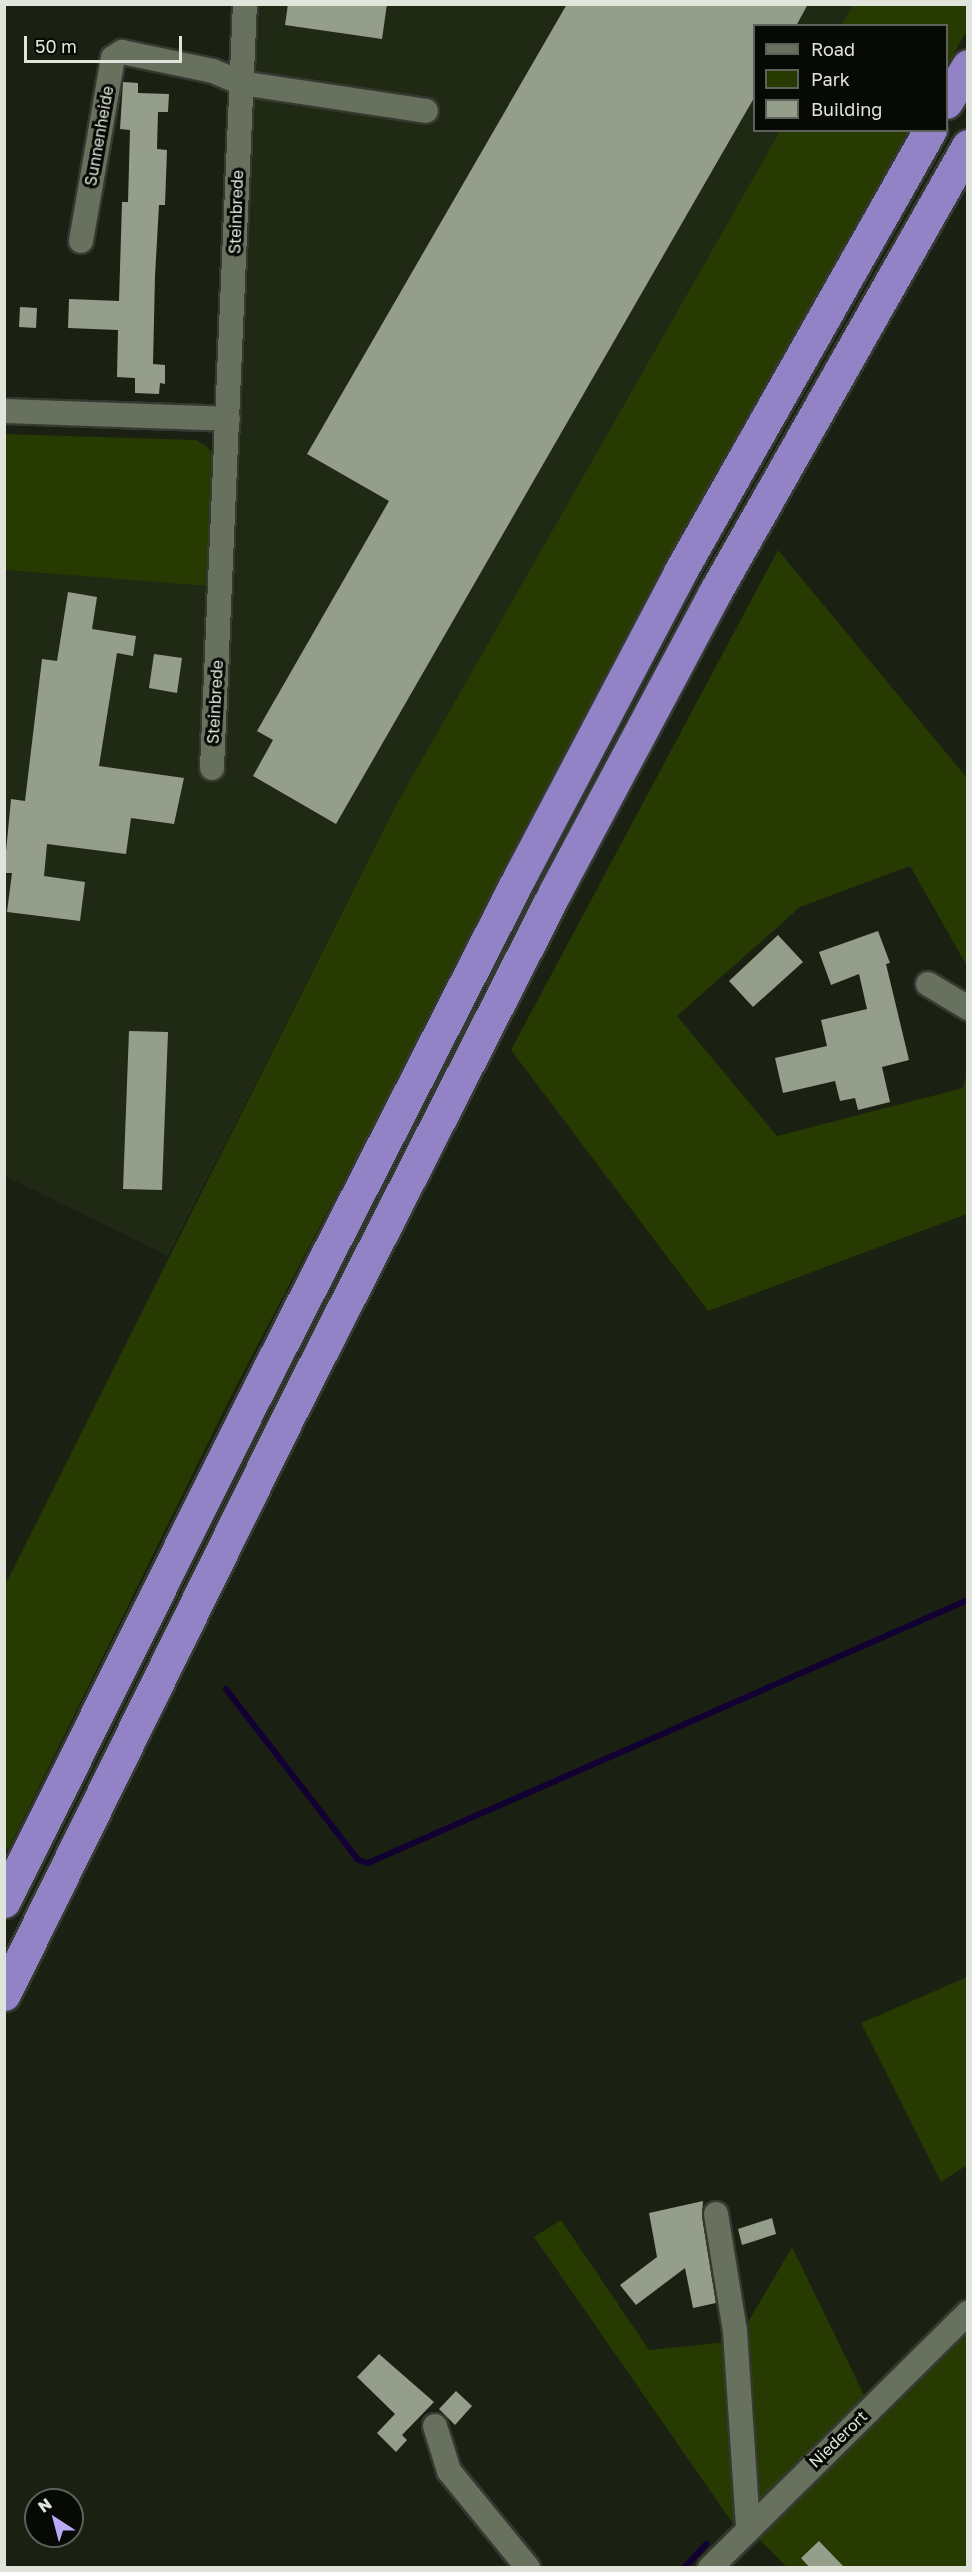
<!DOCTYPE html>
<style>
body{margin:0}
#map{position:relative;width:972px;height:2572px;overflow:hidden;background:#1a2012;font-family:"Golos Text",sans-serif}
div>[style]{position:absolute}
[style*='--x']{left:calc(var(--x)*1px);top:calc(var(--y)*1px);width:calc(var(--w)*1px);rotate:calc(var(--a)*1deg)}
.built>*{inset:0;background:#202914}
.green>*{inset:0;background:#273a01}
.stream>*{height:6px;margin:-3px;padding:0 3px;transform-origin:3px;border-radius:3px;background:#130032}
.building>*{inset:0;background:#959e8b}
.roads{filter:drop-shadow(2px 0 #353a31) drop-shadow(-2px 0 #353a31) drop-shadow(0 2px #353a31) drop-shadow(0 -2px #353a31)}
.minor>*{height:24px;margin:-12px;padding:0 12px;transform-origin:12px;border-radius:12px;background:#68705e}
.highway>*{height:33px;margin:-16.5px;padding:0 16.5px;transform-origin:16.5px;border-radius:16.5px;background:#9283c7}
span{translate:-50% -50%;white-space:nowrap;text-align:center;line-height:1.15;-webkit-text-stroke:6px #070904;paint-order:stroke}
.street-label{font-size:16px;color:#e0e4da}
.frame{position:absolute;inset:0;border:6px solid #e0e4da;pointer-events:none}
.legend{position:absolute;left:753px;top:24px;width:195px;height:108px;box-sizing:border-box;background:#070904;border:2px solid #5e615a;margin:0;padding:8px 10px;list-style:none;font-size:18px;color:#e0e4da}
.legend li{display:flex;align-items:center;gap:12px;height:30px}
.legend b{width:30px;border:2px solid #5e615a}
.north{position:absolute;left:24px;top:2488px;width:60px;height:60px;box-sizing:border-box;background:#070904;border:2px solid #5e615a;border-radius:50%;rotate:324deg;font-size:16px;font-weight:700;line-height:24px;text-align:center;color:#e0e4da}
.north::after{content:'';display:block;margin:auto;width:21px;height:27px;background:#baaaf6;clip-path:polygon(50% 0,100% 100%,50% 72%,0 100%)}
.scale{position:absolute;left:24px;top:36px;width:158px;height:27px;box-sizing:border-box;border:3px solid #e0e4da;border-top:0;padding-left:8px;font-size:18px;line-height:21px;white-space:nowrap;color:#e0e4da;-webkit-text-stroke:4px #070904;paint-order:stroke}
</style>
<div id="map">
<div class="built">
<i style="clip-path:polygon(255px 5px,853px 5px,841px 25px,754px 26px,754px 130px,780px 131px,397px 803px,168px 1256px,5px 1176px,4px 570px,231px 587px)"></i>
</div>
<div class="green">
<i style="clip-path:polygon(853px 5px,967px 5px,967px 30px,947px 66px,946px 26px,841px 25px)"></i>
<i style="clip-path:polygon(780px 131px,910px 131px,668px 567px,506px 871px,231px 1396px,8px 1850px,4px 1846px,4px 1587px,397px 803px)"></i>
<i style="clip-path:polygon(5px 434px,196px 440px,205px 445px,214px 454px,208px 586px,5px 570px)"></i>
<i style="clip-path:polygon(778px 550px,967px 778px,967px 966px,910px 866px,800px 907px,677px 1016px,777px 1136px,963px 1088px,967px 1072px,967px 1214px,708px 1311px,511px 1050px)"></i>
<i style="clip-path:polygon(967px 1977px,967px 2165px,941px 2182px,861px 2023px)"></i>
<i style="clip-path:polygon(561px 2220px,649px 2350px,737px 2341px,792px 2247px,866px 2399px,736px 2528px,534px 2237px)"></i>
<i style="clip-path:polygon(967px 2323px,967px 2567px,787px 2567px,753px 2533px)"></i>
</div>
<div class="stream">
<i style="--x:226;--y:1689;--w:216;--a:52.3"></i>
<i style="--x:358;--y:1860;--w:10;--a:17"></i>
<i style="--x:368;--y:1863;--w:655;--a:-23.67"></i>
<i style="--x:684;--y:2568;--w:33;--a:-47"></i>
</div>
<div class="building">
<i style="clip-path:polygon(288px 4px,387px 4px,382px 39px,285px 25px)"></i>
<i style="clip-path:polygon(567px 4px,808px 4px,796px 26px,754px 26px,754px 98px,336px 824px,253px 776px,273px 740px,257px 731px,389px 501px,307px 454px)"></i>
<i style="clip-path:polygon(123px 82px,138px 83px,138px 93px,169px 94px,168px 112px,158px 112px,157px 149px,167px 150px,165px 205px,159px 205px,155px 276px,153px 364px,165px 365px,165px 384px,160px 383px,159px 394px,135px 393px,135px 378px,117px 377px,118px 330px,68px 328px,69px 299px,119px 301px,122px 202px,128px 202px,130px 130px,120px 129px)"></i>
<i style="clip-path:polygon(20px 307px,37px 308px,36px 328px,19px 327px)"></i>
<i style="clip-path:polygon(68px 592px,97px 597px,92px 629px,136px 636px,133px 656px,117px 653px,99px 766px,184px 778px,174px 824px,131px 818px,126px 854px,47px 844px,44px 876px,85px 882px,80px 921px,7px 912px,12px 873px,4px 873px,11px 799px,25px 801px,42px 659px,57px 661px)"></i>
<i style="clip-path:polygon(154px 654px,182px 658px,177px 693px,149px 688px)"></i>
<i style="clip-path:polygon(878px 931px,890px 963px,886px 964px,909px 1060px,882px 1067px,890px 1102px,858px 1110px,855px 1098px,840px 1101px,835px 1081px,783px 1093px,775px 1058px,827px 1046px,821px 1020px,867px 1009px,859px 974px,831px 985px,819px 952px)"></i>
<i style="clip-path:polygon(778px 935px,803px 962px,753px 1007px,729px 981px)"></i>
<i style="clip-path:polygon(129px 1031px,168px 1032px,162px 1190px,123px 1189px)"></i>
<i style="clip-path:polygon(703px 2201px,702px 2216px,716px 2303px,693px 2308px,685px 2268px,636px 2305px,620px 2285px,657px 2257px,649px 2213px)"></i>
<i style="clip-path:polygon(772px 2218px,776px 2234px,742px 2245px,738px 2229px)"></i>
<i style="clip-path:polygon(379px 2354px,434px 2402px,402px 2435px,407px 2440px,396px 2452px,377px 2433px,395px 2414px,357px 2377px)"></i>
<i style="clip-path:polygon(456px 2391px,472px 2406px,455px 2425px,439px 2409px)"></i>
<i style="clip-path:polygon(819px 2541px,845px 2568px,810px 2568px,801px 2558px)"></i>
</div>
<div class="roads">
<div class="minor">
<i style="--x:81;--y:241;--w:186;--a:-80.1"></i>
<i style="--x:113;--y:58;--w:11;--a:-34"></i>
<i style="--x:122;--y:52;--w:93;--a:11.8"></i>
<i style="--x:213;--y:71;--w:30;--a:23"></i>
<i style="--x:241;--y:83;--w:187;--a:8.6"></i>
<i style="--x:4;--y:411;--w:224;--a:2"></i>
<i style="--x:212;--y:768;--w:765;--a:-87.53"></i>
<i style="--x:928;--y:984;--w:47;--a:31"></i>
<i style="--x:716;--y:2214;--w:119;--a:80.8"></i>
<i style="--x:735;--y:2331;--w:196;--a:86.2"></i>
<i style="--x:435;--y:2426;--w:47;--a:72.7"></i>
<i style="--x:449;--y:2471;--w:125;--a:50.8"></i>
<i style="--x:710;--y:2568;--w:363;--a:-44.7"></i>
</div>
<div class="highway">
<i style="--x:946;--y:102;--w:42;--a:-58.6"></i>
<i style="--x:4;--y:1901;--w:555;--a:-63.57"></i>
<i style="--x:251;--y:1404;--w:593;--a:-63"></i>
<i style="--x:520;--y:876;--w:344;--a:-62.2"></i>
<i style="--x:680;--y:572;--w:508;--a:-60.51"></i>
<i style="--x:4;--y:1994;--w:641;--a:-63.79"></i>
<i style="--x:287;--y:1419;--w:591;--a:-63.04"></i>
<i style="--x:555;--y:892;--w:338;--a:-61.9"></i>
<i style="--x:714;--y:594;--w:515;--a:-60.45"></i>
</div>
</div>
<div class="street-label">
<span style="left:99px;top:136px;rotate:-80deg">Sunnenheide</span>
<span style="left:236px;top:212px;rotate:-88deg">Steinbrede</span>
<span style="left:215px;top:702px;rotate:-87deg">Steinbrede</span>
<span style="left:838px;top:2439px;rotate:-44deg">Niederort</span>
</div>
<div class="frame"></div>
<ul class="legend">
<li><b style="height:8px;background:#68705e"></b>Road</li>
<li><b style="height:16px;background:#273a01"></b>Park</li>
<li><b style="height:16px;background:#959e8b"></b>Building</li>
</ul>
<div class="north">N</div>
<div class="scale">50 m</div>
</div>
